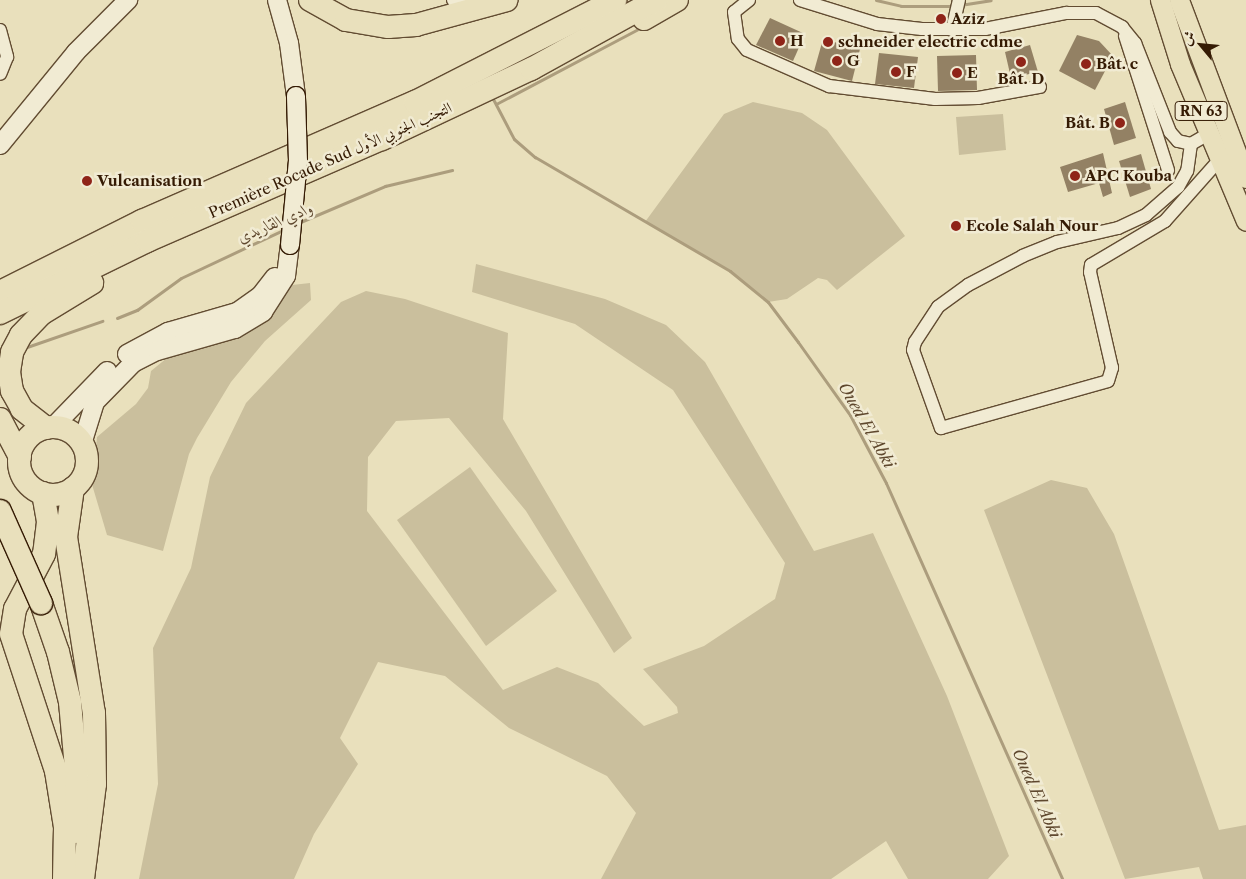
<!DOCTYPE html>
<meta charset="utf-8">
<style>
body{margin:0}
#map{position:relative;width:1246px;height:879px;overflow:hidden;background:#e9e0bc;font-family:"Libre Caslon Text",Amiri,serif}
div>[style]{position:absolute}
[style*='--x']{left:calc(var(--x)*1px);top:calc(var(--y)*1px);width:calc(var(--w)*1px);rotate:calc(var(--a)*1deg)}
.green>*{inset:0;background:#cabf9d}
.stream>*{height:3px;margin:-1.5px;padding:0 1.5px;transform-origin:1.5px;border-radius:1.5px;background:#ac9d7d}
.building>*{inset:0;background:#938164}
.roads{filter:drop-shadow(1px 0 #624c32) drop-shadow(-1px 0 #624c32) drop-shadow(0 1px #624c32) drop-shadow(0 -1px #624c32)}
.street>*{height:12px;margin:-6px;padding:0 6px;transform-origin:6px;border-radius:6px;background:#f1ebd3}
.secondary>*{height:18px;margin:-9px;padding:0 9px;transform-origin:9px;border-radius:9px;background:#f1ebd3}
.primary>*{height:19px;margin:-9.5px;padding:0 9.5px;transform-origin:9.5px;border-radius:9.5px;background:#e9e0bc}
.highway>*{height:22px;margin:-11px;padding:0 11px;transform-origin:11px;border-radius:11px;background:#e9e0bc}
.highway>.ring{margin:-11px;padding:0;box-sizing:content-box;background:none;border:22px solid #e9e0bc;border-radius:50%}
.bridges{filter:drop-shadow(1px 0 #351b04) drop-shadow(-1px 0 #351b04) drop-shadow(0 1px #351b04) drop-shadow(0 -1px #351b04)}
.secondary-bridge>*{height:18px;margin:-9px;padding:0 9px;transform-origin:9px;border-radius:9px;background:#f1ebd3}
.highway-bridge>*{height:22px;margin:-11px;padding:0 11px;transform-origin:11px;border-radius:11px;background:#e9e0bc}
.dots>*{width:14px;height:14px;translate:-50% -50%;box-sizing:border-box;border:2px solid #f1ebd3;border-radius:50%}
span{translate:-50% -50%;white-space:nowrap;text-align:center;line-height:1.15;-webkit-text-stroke:5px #f1ebd3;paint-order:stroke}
.shield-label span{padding:1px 4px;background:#f1ebd3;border:1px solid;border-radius:4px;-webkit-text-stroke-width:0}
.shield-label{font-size:14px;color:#351b04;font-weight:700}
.poi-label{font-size:15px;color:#351b04;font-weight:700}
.left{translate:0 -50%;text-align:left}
.right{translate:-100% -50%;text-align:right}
.street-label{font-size:15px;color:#351b04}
.water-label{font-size:16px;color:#5f482e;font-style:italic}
.north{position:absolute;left:1176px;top:20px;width:50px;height:50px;-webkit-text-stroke:4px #f1ebd3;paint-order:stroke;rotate:298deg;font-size:14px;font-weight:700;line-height:20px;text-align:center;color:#351b04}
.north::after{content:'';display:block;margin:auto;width:18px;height:22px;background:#351b04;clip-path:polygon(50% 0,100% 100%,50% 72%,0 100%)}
</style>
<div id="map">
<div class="green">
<i style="clip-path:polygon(753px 102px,802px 113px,827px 130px,905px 236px,837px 290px,827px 280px,818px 278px,787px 299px,768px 302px,730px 271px,645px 222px,724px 114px)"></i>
<i style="clip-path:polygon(1003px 114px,1006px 150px,959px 155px,956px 117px)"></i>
<i style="clip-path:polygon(476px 264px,605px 299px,666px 325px,705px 362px,814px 551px,873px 533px,947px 696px,1009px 856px,988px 879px,908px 879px,886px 841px,831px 879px,601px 879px,636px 813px,607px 776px,509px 728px,445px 676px,378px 662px,340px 738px,358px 764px,314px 834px,294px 879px,139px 879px,158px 784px,153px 648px,191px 568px,210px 477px,246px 403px,341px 302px,366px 291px,405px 299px,508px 333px,503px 419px,632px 638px,614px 653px,526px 511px,449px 418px,396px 421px,368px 457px,367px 511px,503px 690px,557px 667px,598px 683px,644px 726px,678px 713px,677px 707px,643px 669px,704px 646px,775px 599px,785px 563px,673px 390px,575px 324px,472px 292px)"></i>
<i style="clip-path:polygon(310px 283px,311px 300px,265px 341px,231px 382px,197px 438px,189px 454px,163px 551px,107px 535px,88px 471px,95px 458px,97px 437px,136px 404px,148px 388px,151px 371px,173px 353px,261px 316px,292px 285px)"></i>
<i style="clip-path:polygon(470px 467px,557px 591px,486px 646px,397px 520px)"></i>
<i style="clip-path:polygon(1051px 480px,1087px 488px,1114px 534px,1219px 830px,1246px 825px,1246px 879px,1203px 879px,1199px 867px,1125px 879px,984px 510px)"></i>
</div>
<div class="stream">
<i style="--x:876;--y:0;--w:26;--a:13"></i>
<i style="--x:901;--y:6;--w:53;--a:0"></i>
<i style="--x:960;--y:5;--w:31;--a:-9"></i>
<i style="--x:492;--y:97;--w:47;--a:62.4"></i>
<i style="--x:514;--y:139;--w:28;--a:41"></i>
<i style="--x:535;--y:157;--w:226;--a:30.3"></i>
<i style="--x:730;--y:271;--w:49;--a:39.2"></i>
<i style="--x:768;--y:302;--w:50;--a:53.1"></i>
<i style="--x:798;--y:342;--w:90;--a:54.5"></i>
<i style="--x:850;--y:415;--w:77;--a:62.1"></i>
<i style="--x:886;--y:483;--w:433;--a:66"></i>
<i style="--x:496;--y:104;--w:165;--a:-27.8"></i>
<i style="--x:298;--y:223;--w:95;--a:-23"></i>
<i style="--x:385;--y:186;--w:69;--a:-13.4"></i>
<i style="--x:117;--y:318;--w:22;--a:-22"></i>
<i style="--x:137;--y:310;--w:54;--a:-36"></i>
<i style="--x:181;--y:278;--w:115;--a:-25.2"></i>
<i style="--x:24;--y:348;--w:83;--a:-19.1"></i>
</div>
<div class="building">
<i style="clip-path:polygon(770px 18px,805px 34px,793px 61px,756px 45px)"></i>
<i style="clip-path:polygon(1077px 35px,1099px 41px,1113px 56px,1095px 90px,1059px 71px)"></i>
<i style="clip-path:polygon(823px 39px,860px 49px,852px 81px,814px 71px)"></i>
<i style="clip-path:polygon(1030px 45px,1038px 72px,1011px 78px,1005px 52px)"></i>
<i style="clip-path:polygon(879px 53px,918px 57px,914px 88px,875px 84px)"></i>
<i style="clip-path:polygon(976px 55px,977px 90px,938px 91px,937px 56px)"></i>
<i style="clip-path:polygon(1125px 102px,1136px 138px,1114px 145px,1104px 109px)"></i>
<i style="clip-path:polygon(1103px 153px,1112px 193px,1103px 197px,1099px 183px,1068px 192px,1060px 167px)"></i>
<i style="clip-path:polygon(1141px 154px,1151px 189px,1130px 197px,1119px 161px)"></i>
</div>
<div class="roads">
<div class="street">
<i style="--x:453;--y:0;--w:12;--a:0"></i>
<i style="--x:749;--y:0;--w:19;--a:141"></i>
<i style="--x:734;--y:12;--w:27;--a:82"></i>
<i style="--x:738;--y:39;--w:14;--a:51"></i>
<i style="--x:747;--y:50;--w:90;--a:23.7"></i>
<i style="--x:829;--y:86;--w:107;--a:7"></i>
<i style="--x:935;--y:99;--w:43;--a:-1.3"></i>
<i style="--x:978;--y:98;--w:63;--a:-10.1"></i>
<i style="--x:800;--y:0;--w:81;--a:17.3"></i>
<i style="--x:877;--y:24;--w:45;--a:6.3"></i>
<i style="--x:922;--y:29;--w:63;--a:0"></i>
<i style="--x:985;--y:29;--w:83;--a:-11.2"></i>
<i style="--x:1066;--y:13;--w:30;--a:0"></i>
<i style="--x:1096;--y:13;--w:30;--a:28"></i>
<i style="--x:1122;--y:27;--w:21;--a:51"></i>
<i style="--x:1135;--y:43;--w:96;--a:68.5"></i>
<i style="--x:1170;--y:132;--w:12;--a:48"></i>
<i style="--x:1178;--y:141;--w:13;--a:13"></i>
<i style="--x:1191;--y:144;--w:22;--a:-30"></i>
<i style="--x:0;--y:30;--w:28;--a:75"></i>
<i style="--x:7;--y:57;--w:18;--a:112"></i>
<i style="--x:952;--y:30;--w:31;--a:-77"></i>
<i style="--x:1125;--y:36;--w:141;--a:72.2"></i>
<i style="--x:1191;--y:144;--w:27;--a:98"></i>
<i style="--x:1187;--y:171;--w:18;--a:119"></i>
<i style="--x:1178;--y:187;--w:43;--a:138.8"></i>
<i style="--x:1146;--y:215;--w:31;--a:155"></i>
<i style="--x:1118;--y:228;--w:63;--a:167.1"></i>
<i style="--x:1057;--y:242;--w:37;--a:158"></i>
<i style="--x:1023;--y:256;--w:62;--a:152.2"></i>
<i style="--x:968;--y:285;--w:37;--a:144"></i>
<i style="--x:938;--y:307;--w:42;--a:123.3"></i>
<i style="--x:915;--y:342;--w:8;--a:104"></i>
<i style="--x:913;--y:350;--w:83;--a:70.3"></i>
<i style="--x:941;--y:428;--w:173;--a:-15.7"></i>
<i style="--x:1108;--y:381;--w:14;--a:-73"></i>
<i style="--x:1112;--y:368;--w:98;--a:-102.9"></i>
<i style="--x:1090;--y:272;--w:7;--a:-82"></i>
<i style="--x:1091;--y:265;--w:86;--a:-30.7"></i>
<i style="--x:1165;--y:221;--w:83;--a:-48.4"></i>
</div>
<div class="secondary">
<i style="--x:277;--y:0;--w:45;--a:74.4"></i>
<i style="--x:289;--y:43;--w:53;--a:82.5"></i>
<i style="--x:0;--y:145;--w:120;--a:-50.7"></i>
<i style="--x:76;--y:52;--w:74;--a:-45"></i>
<i style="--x:127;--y:354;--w:47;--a:-28.2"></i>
<i style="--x:168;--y:332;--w:72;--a:-16.2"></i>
<i style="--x:237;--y:312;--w:28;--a:-35"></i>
<i style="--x:260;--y:296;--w:24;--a:-52"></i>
<i style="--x:53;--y:427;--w:78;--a:-46"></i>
<i style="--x:82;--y:444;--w:44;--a:-72.8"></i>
<i style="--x:95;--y:402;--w:54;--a:-45.7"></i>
<i style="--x:133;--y:363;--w:27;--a:-27"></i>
<i style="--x:157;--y:351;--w:81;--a:-15.8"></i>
<i style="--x:235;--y:329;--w:33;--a:-31"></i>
<i style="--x:263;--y:312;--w:43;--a:-57.4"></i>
<i style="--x:286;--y:276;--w:31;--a:-83"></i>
</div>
<div class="primary">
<i style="--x:1160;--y:0;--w:67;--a:72.6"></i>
<i style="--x:1180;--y:64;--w:170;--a:67.2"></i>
<i style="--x:1179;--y:0;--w:190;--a:69.4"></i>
</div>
<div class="highway">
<i style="--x:310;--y:0;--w:41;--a:29.1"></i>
<i style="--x:346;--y:20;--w:43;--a:9.5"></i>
<i style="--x:388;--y:27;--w:28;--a:-4"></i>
<i style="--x:416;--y:25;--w:94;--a:-15.4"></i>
<i style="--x:644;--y:19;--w:38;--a:-30"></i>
<i style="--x:0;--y:292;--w:159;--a:-26.6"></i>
<i style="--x:142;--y:221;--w:298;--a:-23.6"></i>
<i style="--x:415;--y:102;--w:225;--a:-27"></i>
<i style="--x:0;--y:313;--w:164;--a:-26.1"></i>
<i style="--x:147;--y:241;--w:256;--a:-23.5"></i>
<i style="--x:382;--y:139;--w:165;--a:-25.2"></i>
<i style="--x:531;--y:69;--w:143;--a:-28.9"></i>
<i style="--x:0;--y:419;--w:43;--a:62.2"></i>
<i class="ring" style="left:19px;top:427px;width:46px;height:46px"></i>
<i style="--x:46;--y:428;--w:31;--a:-142"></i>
<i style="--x:22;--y:409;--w:21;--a:-119"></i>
<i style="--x:12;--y:391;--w:19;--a:-99"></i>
<i style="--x:9;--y:372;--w:20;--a:-81"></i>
<i style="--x:12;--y:352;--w:19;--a:-62"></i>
<i style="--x:21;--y:335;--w:29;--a:-46"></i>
<i style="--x:41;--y:314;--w:60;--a:-31.3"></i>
<i style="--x:73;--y:488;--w:49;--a:98.1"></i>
<i style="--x:66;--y:537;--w:178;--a:81"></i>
<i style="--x:94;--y:713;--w:71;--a:89.2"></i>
<i style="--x:95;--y:784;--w:96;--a:97.2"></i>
<i style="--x:43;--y:493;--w:29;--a:80"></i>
<i style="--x:48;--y:522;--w:32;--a:97"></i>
<i style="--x:44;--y:554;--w:62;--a:117.8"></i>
<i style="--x:15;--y:609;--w:25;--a:99"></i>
<i style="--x:11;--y:634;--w:144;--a:71.8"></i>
<i style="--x:56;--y:771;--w:57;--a:80.9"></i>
<i style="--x:65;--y:827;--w:52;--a:91.1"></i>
<i style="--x:41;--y:603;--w:52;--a:70.9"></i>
<i style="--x:58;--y:652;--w:51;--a:76.5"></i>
<i style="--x:70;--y:702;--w:77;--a:84.8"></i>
<i style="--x:77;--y:779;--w:53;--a:91.1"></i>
</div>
</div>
<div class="bridges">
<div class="secondary-bridge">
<i style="--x:290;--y:245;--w:84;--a:-84.6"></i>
<i style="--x:298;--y:161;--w:65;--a:-91.8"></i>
</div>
<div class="highway-bridge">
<i style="--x:0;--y:511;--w:101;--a:66"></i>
</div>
</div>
<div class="dots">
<i style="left:941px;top:19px;background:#8f2418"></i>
<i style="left:780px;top:41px;background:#8f2418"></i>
<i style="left:828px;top:42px;background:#8f2418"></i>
<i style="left:837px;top:61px;background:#8f2418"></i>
<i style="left:1021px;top:62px;background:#8f2418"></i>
<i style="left:1086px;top:64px;background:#8f2418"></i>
<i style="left:896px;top:72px;background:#8f2418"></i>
<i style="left:957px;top:73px;background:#8f2418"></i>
<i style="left:1120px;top:123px;background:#8f2418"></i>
<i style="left:1075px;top:176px;background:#8f2418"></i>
<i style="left:87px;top:181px;background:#8f2418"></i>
<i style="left:956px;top:226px;background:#8f2418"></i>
</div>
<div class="shield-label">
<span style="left:1201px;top:111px">RN 63</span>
</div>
<div class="poi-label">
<span class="left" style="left:951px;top:19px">Aziz</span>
<span class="left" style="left:790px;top:41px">H</span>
<span class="left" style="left:838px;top:42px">schneider electric cdme</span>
<span class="left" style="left:847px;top:61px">G</span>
<span class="left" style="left:1096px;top:64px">Bât. c</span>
<span class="left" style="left:906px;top:72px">F</span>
<span class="left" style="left:967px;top:73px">E</span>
<span style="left:1021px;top:79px">Bât. D</span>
<span class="right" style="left:1110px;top:123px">Bât. B</span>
<span class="left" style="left:1085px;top:176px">APC Kouba</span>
<span class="left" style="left:97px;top:181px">Vulcanisation</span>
<span class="left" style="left:966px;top:226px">Ecole Salah Nour</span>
</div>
<div class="street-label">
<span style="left:330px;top:160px;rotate:-24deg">Première Rocade Sud التجنب الجنوبي الأول</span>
</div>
<div class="water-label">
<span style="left:275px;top:222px;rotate:-23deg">وادي القاريدي</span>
<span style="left:867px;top:425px;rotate:60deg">Oued El Abki</span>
<span style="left:1037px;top:793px;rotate:66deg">Oued El Abki</span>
</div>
<div class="north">ش</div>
</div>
